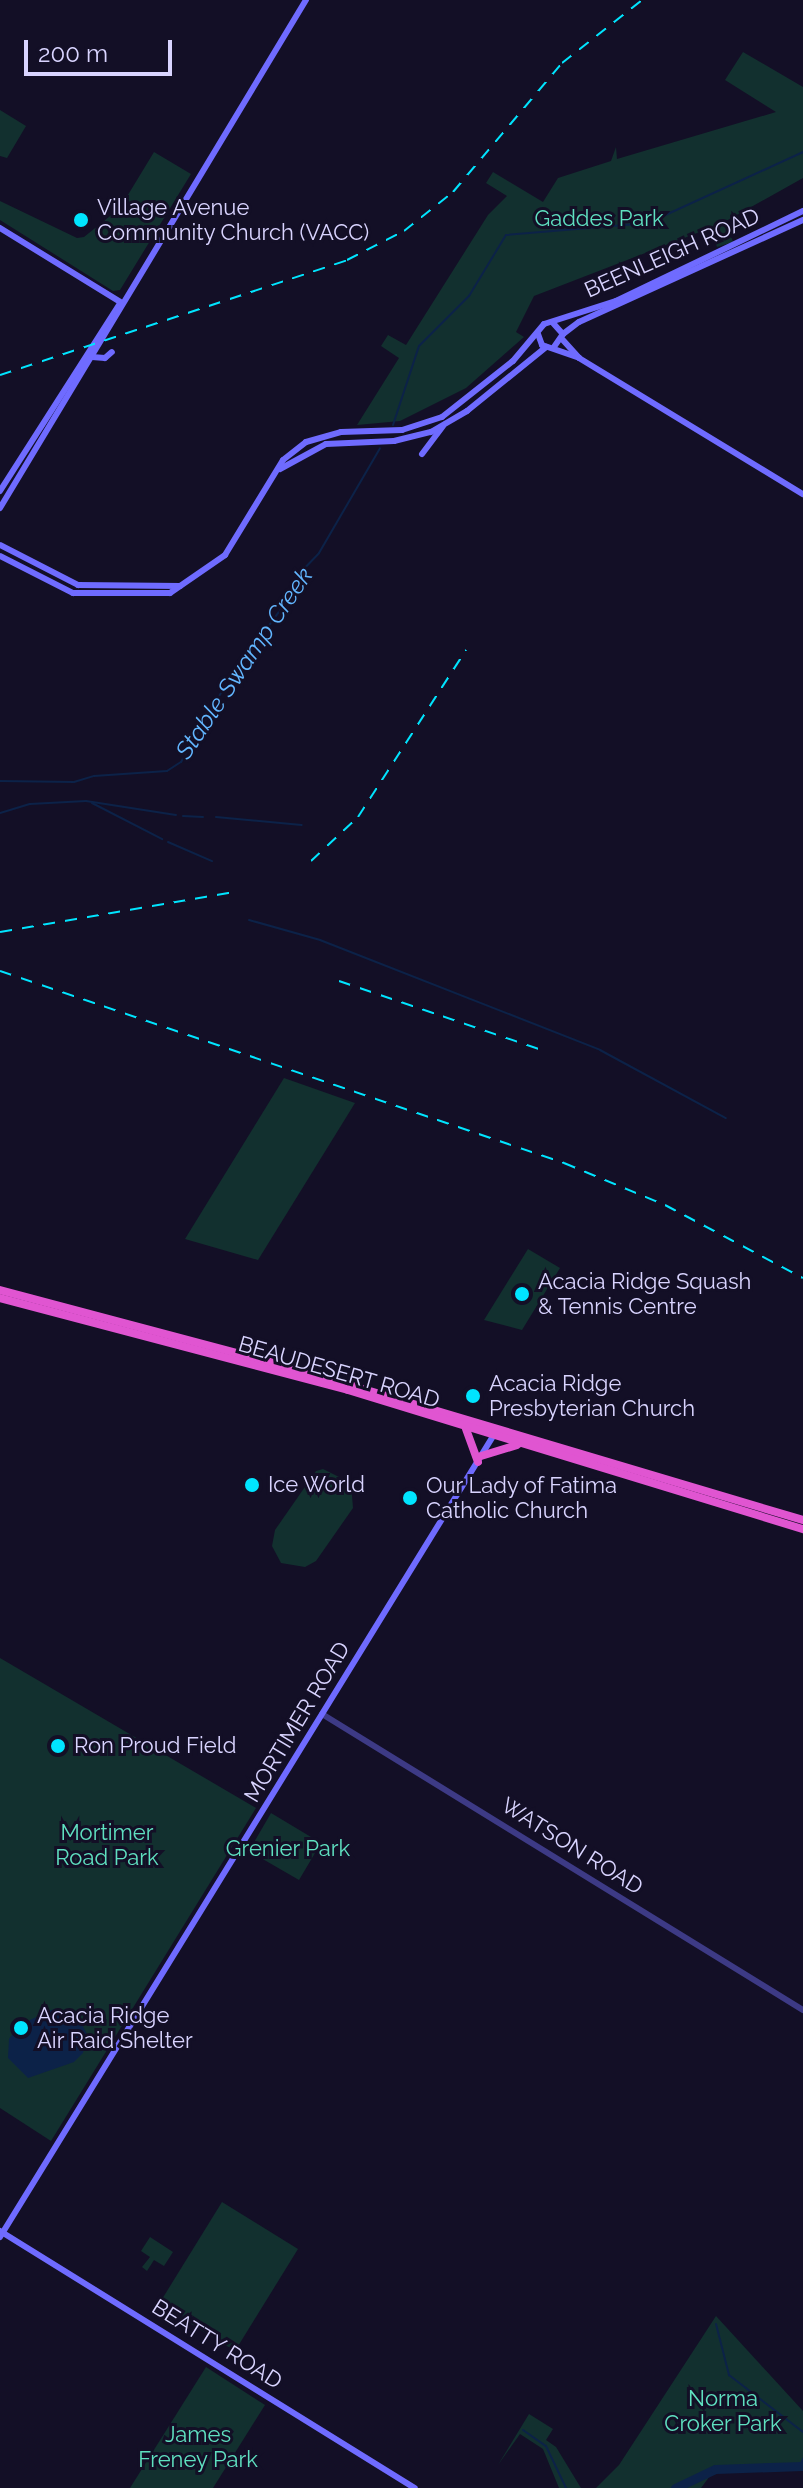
<!DOCTYPE html>
<style>
body{margin:0}
#map{position:relative;width:803px;height:2488px;overflow:hidden;background:#130f26;font-family:Raleway,sans-serif}
div>[style]{position:absolute}
[style*='--x']{left:calc(var(--x)*1px);top:calc(var(--y)*1px);width:calc(var(--w)*1px);rotate:calc(var(--a)*1deg)}
.green>*{inset:0;background:#12302f}
.water>*{inset:0;background:#0c2248}
.stream>*{height:2px;margin:-1px;padding:0 1px;transform-origin:1px;border-radius:1px;background:#0c2248}
.river>*{height:9px;margin:-4.5px;padding:0 4.5px;transform-origin:4.5px;border-radius:4.5px;background:#0c2248}
.tertiary>*{height:6px;margin:-3px;padding:0 3px;transform-origin:3px;border-radius:3px;background:#3d3a85}
.secondary>*{height:6px;margin:-3px;padding:0 3px;transform-origin:3px;border-radius:3px;background:#6f6bff}
.trunk>*{height:8px;margin:-4px;padding:0 4px;transform-origin:4px;border-radius:4px;background:#e055d1}
.rail>*{height:2px;margin-top:-1px;transform-origin:0;background:repeating-linear-gradient(90deg,#00e5ff 0 12px,transparent 0 22px)}
.dots>*{width:22px;height:22px;translate:-50% -50%;box-sizing:border-box;border:4px solid #130f26;border-radius:50%}
span{translate:-50% -50%;white-space:nowrap;text-align:center;line-height:1.15;-webkit-text-stroke:6px #130f26;paint-order:stroke}
.poi-label{font-size:22px;color:#d9d4ff}
.left{translate:0 -50%;text-align:left}
.park-label{font-size:22px;color:#5fe0c0}
.street-label{font-size:22px;color:#d9d4ff}
.water-label{font-size:24px;color:#62b6ff;font-style:italic}
.scale{position:absolute;left:24px;top:40px;width:148px;height:36px;box-sizing:border-box;border:4px solid #d9d4ff;border-top:0;padding-left:10px;font-size:24px;line-height:28px;white-space:nowrap;color:#d9d4ff;-webkit-text-stroke:6px #130f26;paint-order:stroke}
</style>
<div id="map">
<div class="green">
<i style="clip-path:polygon(743px 52px,803px 87px,803px 178px,726px 221px,733px 242px,717px 247px,710px 228px,534px 296px,516px 332px,524px 337px,466px 388px,400px 421px,357px 425px,399px 358px,381px 346px,388px 335px,406px 345px,488px 215px,507px 196px,486px 183px,493px 172px,543px 202px,558px 178px,611px 161px,616px 147px,617px 159px,776px 112px,725px 80px)"></i>
<i style="clip-path:polygon(0 110px,26px 126px,7px 158px,0 156px)"></i>
<i style="clip-path:polygon(154px 152px,191px 174px,120px 290px,113px 291px,0 220px,0 201px,77px 238px,84px 237px,120px 208px)"></i>
<i style="clip-path:polygon(284px 1078px,355px 1103px,258px 1260px,185px 1239px)"></i>
<i style="clip-path:polygon(528px 1249px,560px 1268px,522px 1330px,484px 1320px)"></i>
<i style="clip-path:polygon(323px 1469px,351px 1483px,353px 1508px,316px 1561px,305px 1567px,281px 1563px,272px 1546px,275px 1530px,316px 1471px)"></i>
<i style="clip-path:polygon(0 1658px,256px 1808px,51px 2141px,0 2108px)"></i>
<i style="clip-path:polygon(271px 1813px,321px 1843px,299px 1880px,249px 1851px)"></i>
<i style="clip-path:polygon(222px 2202px,298px 2249px,235px 2351px,159px 2304px)"></i>
<i style="clip-path:polygon(150px 2237px,173px 2252px,164px 2266px,154px 2260px,147px 2271px,142px 2267px,150px 2257px,141px 2251px)"></i>
<i style="clip-path:polygon(716px 2316px,803px 2411px,803px 2466px,715px 2469px,701px 2488px,596px 2488px,619px 2465px)"></i>
<i style="clip-path:polygon(206px 2367px,265px 2405px,213px 2488px,130px 2488px)"></i>
<i style="clip-path:polygon(529px 2414px,553px 2429px,546px 2440px,556px 2447px,581px 2488px,559px 2488px,543px 2449px,520px 2434px,498px 2465px)"></i>
</div>
<div class="water">
<i style="clip-path:polygon(54px 2009px,76px 2014px,87px 2034px,83px 2053px,74px 2062px,28px 2078px,8px 2058px,9px 2039px,19px 2025px)"></i>
</div>
<div class="stream">
<i style="--x:393;--y:425;--w:83;--a:-71.8"></i>
<i style="--x:419;--y:346;--w:71;--a:-45"></i>
<i style="--x:469;--y:296;--w:71;--a:-58.8"></i>
<i style="--x:506;--y:235;--w:143;--a:-4.8"></i>
<i style="--x:648;--y:223;--w:170;--a:-24.6"></i>
<i style="--x:0;--y:781;--w:74;--a:0.8"></i>
<i style="--x:74;--y:782;--w:21;--a:-17"></i>
<i style="--x:94;--y:776;--w:73;--a:-3.9"></i>
<i style="--x:167;--y:771;--w:17;--a:-33"></i>
<i style="--x:181;--y:762;--w:88;--a:-59.9"></i>
<i style="--x:225;--y:686;--w:104;--a:-54"></i>
<i style="--x:286;--y:602;--w:28;--a:-67"></i>
<i style="--x:297;--y:576;--w:32;--a:-46"></i>
<i style="--x:319;--y:553;--w:121;--a:-59.8"></i>
<i style="--x:92;--y:803;--w:79;--a:27.2"></i>
<i style="--x:0;--y:813;--w:31;--a:-17"></i>
<i style="--x:30;--y:804;--w:56;--a:-3.1"></i>
<i style="--x:86;--y:801;--w:91;--a:8.8"></i>
<i style="--x:183;--y:816;--w:20;--a:3"></i>
<i style="--x:216;--y:817;--w:86;--a:5.3"></i>
<i style="--x:168;--y:842;--w:48;--a:23.4"></i>
<i style="--x:249;--y:920;--w:74;--a:15.7"></i>
<i style="--x:320;--y:940;--w:301;--a:21.4"></i>
<i style="--x:600;--y:1050;--w:143;--a:28.4"></i>
<i style="--x:716;--y:2324;--w:53;--a:75.7"></i>
<i style="--x:729;--y:2375;--w:93;--a:37.6"></i>
<i style="--x:523;--y:2430;--w:28;--a:35"></i>
<i style="--x:546;--y:2446;--w:47;--a:64.5"></i>
<i style="--x:800;--y:2466;--w:8;--a:-67"></i>
</div>
<div class="river">
<i style="--x:675;--y:2488;--w:44;--a:-25.4"></i>
<i style="--x:715;--y:2469;--w:88;--a:-2"></i>
</div>
<div class="tertiary">
<i style="--x:322;--y:1714;--w:565;--a:31.61"></i>
</div>
<div class="secondary">
<i style="--x:0;--y:228;--w:143;--a:31.6"></i>
<i style="--x:553;--y:323;--w:15;--a:48"></i>
<i style="--x:563;--y:334;--w:16;--a:125"></i>
<i style="--x:538;--y:334;--w:12;--a:70"></i>
<i style="--x:542;--y:345;--w:39;--a:19"></i>
<i style="--x:579;--y:358;--w:262;--a:31.3"></i>
<i style="--x:563;--y:334;--w:20;--a:-37"></i>
<i style="--x:579;--y:322;--w:246;--a:-24.5"></i>
<i style="--x:562;--y:339;--w:25;--a:48"></i>
<i style="--x:92;--y:357;--w:13;--a:4"></i>
<i style="--x:105;--y:358;--w:9;--a:-41"></i>
<i style="--x:422;--y:454;--w:35;--a:-53"></i>
<i style="--x:280;--y:469;--w:52;--a:-28.5"></i>
<i style="--x:326;--y:444;--w:68;--a:-2.5"></i>
<i style="--x:394;--y:441;--w:38;--a:-14"></i>
<i style="--x:431;--y:432;--w:42;--a:-30.3"></i>
<i style="--x:467;--y:411;--w:102;--a:-39"></i>
<i style="--x:0;--y:491;--w:221;--a:-57.4"></i>
<i style="--x:0;--y:508;--w:593;--a:-58.94"></i>
<i style="--x:0;--y:545;--w:88;--a:27.1"></i>
<i style="--x:78;--y:585;--w:102;--a:0.6"></i>
<i style="--x:0;--y:556;--w:82;--a:26.9"></i>
<i style="--x:73;--y:593;--w:97;--a:0"></i>
<i style="--x:170;--y:593;--w:67;--a:-34.6"></i>
<i style="--x:225;--y:555;--w:111;--a:-58.6"></i>
<i style="--x:283;--y:460;--w:29;--a:-38"></i>
<i style="--x:306;--y:442;--w:36;--a:-16"></i>
<i style="--x:341;--y:432;--w:61;--a:-1.9"></i>
<i style="--x:402;--y:430;--w:42;--a:-18"></i>
<i style="--x:442;--y:417;--w:90;--a:-38.3"></i>
<i style="--x:513;--y:361;--w:48;--a:-50"></i>
<i style="--x:544;--y:324;--w:76;--a:-17.7"></i>
<i style="--x:616;--y:301;--w:208;--a:-25.7"></i>
<i style="--x:0;--y:2231;--w:488;--a:31.8"></i>
<i style="--x:0;--y:2237;--w:944;--a:-58.38"></i>
</div>
<div class="trunk">
<i style="--x:0;--y:1290;--w:289;--a:14.9"></i>
<i style="--x:279;--y:1364;--w:547;--a:16.58"></i>
<i style="--x:0;--y:1298;--w:360;--a:14.8"></i>
<i style="--x:348;--y:1390;--w:476;--a:17"></i>
<i style="--x:466;--y:1429;--w:35;--a:70"></i>
<i style="--x:481;--y:1456;--w:38;--a:-17"></i>
</div>
<div class="rail">
<i style="--x:0;--y:375;--w:366;--a:-18.3"></i>
<i style="--x:347;--y:260;--w:64;--a:-27"></i>
<i style="--x:404;--y:231;--w:63;--a:-38.5"></i>
<i style="--x:453;--y:192;--w:169;--a:-49.8"></i>
<i style="--x:562;--y:63;--w:102;--a:-38.2"></i>
<i style="--x:311;--y:861;--w:64;--a:-43.1"></i>
<i style="--x:358;--y:817;--w:199;--a:-57.1"></i>
<i style="--x:0;--y:932;--w:236;--a:-9.7"></i>
<i style="--x:0;--y:971;--w:596;--a:18.8"></i>
<i style="--x:564;--y:1163;--w:109;--a:22.6"></i>
<i style="--x:665;--y:1205;--w:156;--a:27.9"></i>
<i style="--x:339;--y:981;--w:218;--a:18.8"></i>
</div>
<div class="dots">
<i style="left:81px;top:220px;background:#00e5ff"></i>
<i style="left:522px;top:1294px;background:#00e5ff"></i>
<i style="left:473px;top:1396px;background:#00e5ff"></i>
<i style="left:252px;top:1485px;background:#00e5ff"></i>
<i style="left:410px;top:1498px;background:#00e5ff"></i>
<i style="left:58px;top:1746px;background:#00e5ff"></i>
<i style="left:21px;top:2028px;background:#00e5ff"></i>
</div>
<div class="poi-label">
<span class="left" style="left:97px;top:220px">Village Avenue<br>Community Church (VACC)</span>
<span class="left" style="left:538px;top:1294px">Acacia Ridge Squash<br>&amp; Tennis Centre</span>
<span class="left" style="left:489px;top:1396px">Acacia Ridge<br>Presbyterian Church</span>
<span class="left" style="left:268px;top:1485px">Ice World</span>
<span class="left" style="left:426px;top:1498px">Our Lady of Fatima<br>Catholic Church</span>
<span class="left" style="left:74px;top:1746px">Ron Proud Field</span>
<span class="left" style="left:37px;top:2028px">Acacia Ridge<br>Air Raid Shelter</span>
</div>
<div class="park-label">
<span style="left:599px;top:219px">Gaddes Park</span>
<span style="left:107px;top:1845px">Mortimer<br>Road Park</span>
<span style="left:288px;top:1849px">Grenier Park</span>
<span style="left:723px;top:2411px">Norma<br>Croker Park</span>
<span style="left:198px;top:2447px">James<br>Freney Park</span>
</div>
<div class="street-label">
<span style="left:672px;top:253px;rotate:-24deg">BEENLEIGH ROAD</span>
<span style="left:339px;top:1372px;rotate:16deg">BEAUDESERT ROAD</span>
<span style="left:297px;top:1722px;rotate:-59deg">MORTIMER ROAD</span>
<span style="left:572px;top:1846px;rotate:32deg">WATSON ROAD</span>
<span style="left:217px;top:2344px;rotate:32deg">BEATTY ROAD</span>
</div>
<div class="water-label">
<span style="left:244px;top:663px;rotate:-56deg">Stable Swamp Creek</span>
</div>
<div class="scale">200 m</div>
</div>
